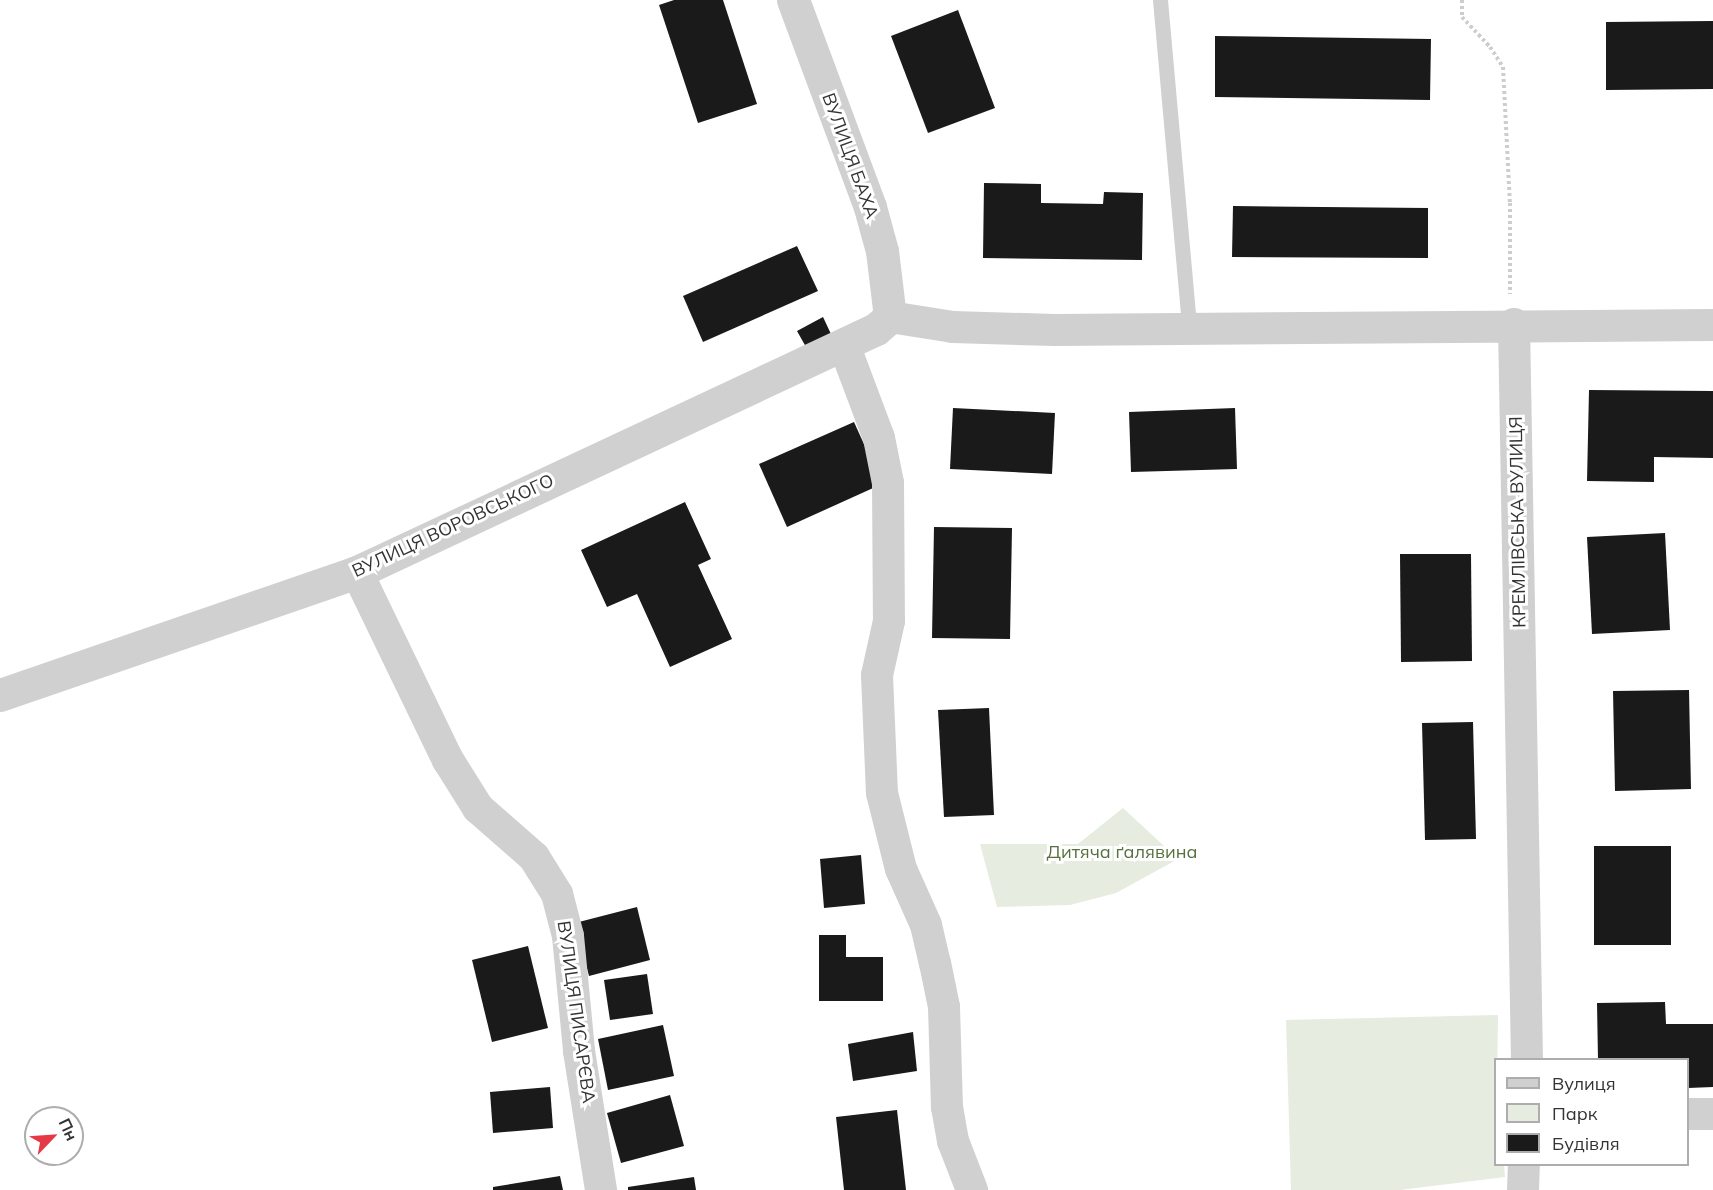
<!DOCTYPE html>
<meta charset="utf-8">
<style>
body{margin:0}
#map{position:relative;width:1713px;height:1190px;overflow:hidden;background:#fff;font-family:Mulish,sans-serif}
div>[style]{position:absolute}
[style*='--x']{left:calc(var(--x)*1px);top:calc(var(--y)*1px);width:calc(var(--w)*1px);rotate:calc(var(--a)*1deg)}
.green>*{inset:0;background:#e6ecdf}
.building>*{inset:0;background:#1a1a1a}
.path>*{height:4px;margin-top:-2px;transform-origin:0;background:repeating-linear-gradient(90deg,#cdcdcd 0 3px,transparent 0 6px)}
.service>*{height:15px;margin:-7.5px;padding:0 7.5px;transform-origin:7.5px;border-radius:7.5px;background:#d0d0d0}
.minor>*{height:32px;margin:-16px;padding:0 16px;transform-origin:16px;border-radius:16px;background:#d0d0d0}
.tertiary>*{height:33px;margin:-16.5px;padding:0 16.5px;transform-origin:16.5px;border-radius:16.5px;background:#d0d0d0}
span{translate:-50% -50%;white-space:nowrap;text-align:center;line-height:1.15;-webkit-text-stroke:6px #fff;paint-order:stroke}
.street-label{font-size:18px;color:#333}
.park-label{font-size:18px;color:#56703f}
.legend{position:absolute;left:1494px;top:1058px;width:195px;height:108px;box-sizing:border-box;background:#fff;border:2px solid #adadad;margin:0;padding:8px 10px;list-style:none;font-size:18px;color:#333}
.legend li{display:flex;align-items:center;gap:12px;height:30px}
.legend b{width:30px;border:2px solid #adadad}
.north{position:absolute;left:24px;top:1106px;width:60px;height:60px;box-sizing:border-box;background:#fff;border:2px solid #adadad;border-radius:50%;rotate:65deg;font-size:16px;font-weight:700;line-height:24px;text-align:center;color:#333}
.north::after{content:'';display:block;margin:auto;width:21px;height:27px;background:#e63946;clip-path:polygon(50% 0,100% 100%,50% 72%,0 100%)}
</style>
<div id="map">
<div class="green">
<i style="clip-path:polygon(1123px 808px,1178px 859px,1116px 893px,1070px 905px,997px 907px,980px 844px,1078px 844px)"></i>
<i style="clip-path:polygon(1498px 1015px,1496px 1164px,1504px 1165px,1505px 1177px,1400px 1190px,1291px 1190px,1286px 1020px)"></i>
</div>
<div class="building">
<i style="clip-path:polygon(674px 0,723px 0,757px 104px,698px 123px,659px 5px)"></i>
<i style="clip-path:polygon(958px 10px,995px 108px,928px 133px,891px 36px)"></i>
<i style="clip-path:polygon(1713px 21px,1713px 89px,1606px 90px,1606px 22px)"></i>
<i style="clip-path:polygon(1215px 36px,1431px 39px,1430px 100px,1215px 97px)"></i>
<i style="clip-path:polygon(984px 183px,1041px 184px,1041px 203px,1103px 204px,1104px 192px,1143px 193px,1142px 260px,983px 258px)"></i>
<i style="clip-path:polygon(1233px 206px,1428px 208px,1428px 258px,1232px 257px)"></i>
<i style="clip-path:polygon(797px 246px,818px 291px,703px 342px,683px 296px)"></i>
<i style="clip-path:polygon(823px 317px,831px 334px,806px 347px,797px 331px)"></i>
<i style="clip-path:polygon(1589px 390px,1713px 391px,1713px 458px,1654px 457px,1654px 482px,1587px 481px)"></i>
<i style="clip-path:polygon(953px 408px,1055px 413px,1052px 474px,950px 469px)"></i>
<i style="clip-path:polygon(1235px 408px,1237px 469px,1131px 472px,1129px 412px)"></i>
<i style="clip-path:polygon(854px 422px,882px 484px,787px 527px,759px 464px)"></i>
<i style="clip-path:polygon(685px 502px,711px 559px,698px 565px,732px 639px,670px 667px,637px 594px,607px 607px,581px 550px)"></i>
<i style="clip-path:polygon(934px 527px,1012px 528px,1010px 639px,932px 638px)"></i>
<i style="clip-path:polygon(1665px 533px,1670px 630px,1592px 634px,1587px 537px)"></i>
<i style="clip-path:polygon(1400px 554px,1471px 554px,1472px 661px,1401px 662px)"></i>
<i style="clip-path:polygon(1689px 690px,1691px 789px,1615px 791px,1613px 691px)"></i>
<i style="clip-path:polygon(989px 708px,994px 815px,944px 817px,938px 710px)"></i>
<i style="clip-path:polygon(1473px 722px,1476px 839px,1425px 840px,1422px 723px)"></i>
<i style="clip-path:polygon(1594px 846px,1671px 846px,1671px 945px,1594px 945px)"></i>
<i style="clip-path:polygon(861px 855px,865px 904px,824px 908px,820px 859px)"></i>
<i style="clip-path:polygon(637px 907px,650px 960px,589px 976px,575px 923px)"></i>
<i style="clip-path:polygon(819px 935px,846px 935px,846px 957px,883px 957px,883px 1001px,819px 1001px)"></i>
<i style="clip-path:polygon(528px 946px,548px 1028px,492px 1042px,472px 960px)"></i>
<i style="clip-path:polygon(647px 974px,653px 1014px,610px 1020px,604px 980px)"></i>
<i style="clip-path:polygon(1665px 1002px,1666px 1024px,1713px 1024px,1713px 1087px,1688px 1088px,1688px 1060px,1598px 1060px,1597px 1003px)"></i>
<i style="clip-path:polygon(663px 1025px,674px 1076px,608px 1090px,598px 1039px)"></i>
<i style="clip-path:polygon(913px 1032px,917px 1071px,853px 1081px,848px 1044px)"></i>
<i style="clip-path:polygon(550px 1087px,553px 1128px,493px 1133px,490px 1092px)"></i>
<i style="clip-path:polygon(670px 1095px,684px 1146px,621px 1163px,607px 1113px)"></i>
<i style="clip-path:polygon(897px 1110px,906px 1190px,844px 1190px,836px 1117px)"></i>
<i style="clip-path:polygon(560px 1176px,563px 1190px,493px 1190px,493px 1187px)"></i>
<i style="clip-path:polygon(694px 1177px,696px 1190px,628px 1190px,628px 1187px)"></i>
</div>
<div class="path">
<i style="--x:1462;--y:0;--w:17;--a:90"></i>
<i style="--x:1462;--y:17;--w:41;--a:47"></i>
<i style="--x:1490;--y:47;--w:24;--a:57"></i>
<i style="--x:1503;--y:67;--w:136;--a:87.1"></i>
<i style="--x:1510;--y:203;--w:91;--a:90"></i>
</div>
<div class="service">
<i style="--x:1160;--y:0;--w:329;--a:84.9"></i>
</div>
<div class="minor">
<i style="--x:890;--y:317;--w:64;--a:9"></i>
<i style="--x:953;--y:327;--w:102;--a:1.7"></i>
<i style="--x:1055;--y:330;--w:658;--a:-0.44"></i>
<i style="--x:1514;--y:324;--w:736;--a:88.99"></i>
<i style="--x:844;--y:345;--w:99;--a:69.4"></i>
<i style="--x:879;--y:438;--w:46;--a:78.7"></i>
<i style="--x:888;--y:483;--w:138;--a:89.6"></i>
<i style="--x:889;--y:621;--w:55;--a:102.5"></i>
<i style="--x:877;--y:675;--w:118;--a:87.6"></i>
<i style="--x:882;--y:793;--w:78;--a:76"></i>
<i style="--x:901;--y:869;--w:61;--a:65.9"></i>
<i style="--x:926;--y:925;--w:39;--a:77"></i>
<i style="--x:935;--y:963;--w:45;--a:78.4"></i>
<i style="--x:944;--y:1007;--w:100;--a:88.3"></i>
<i style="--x:947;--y:1107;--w:35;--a:80"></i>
<i style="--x:953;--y:1141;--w:53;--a:68.8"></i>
<i style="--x:357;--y:572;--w:209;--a:64.2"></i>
<i style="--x:448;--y:760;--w:57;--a:58"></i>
<i style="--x:478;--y:808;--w:74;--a:41.2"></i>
<i style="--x:534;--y:857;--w:44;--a:58.1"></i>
<i style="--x:557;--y:894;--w:43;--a:75.3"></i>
<i style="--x:568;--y:936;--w:116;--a:84.5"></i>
<i style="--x:579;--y:1051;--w:141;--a:81"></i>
<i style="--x:1688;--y:1114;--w:25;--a:0"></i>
<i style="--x:1523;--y:1190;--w:26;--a:-88"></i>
</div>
<div class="tertiary">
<i style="--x:0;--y:695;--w:378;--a:-19"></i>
<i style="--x:357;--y:572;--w:573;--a:-25.09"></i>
<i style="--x:876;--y:329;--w:18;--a:-41"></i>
<i style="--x:890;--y:317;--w:66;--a:-96.9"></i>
<i style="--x:882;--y:251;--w:46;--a:-105.3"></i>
<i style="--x:870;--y:207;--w:221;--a:-110.4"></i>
</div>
<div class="street-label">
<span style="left:850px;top:156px;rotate:70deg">ВУЛИЦЯ БАХА</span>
<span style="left:1518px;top:522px;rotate:-91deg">КРЕМЛІВСЬКА ВУЛИЦЯ</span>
<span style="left:453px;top:526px;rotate:-25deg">ВУЛИЦЯ ВОРОВСЬКОГО</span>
<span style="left:576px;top:1012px;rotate:82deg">ВУЛИЦЯ ПИСАРЄВА</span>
</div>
<div class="park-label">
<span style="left:1122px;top:852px">Дитяча ґалявина</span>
</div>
<ul class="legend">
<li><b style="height:8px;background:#d0d0d0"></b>Вулиця</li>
<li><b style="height:16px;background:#e6ecdf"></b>Парк</li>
<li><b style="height:16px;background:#1a1a1a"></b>Будівля</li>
</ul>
<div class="north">Пн</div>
</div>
